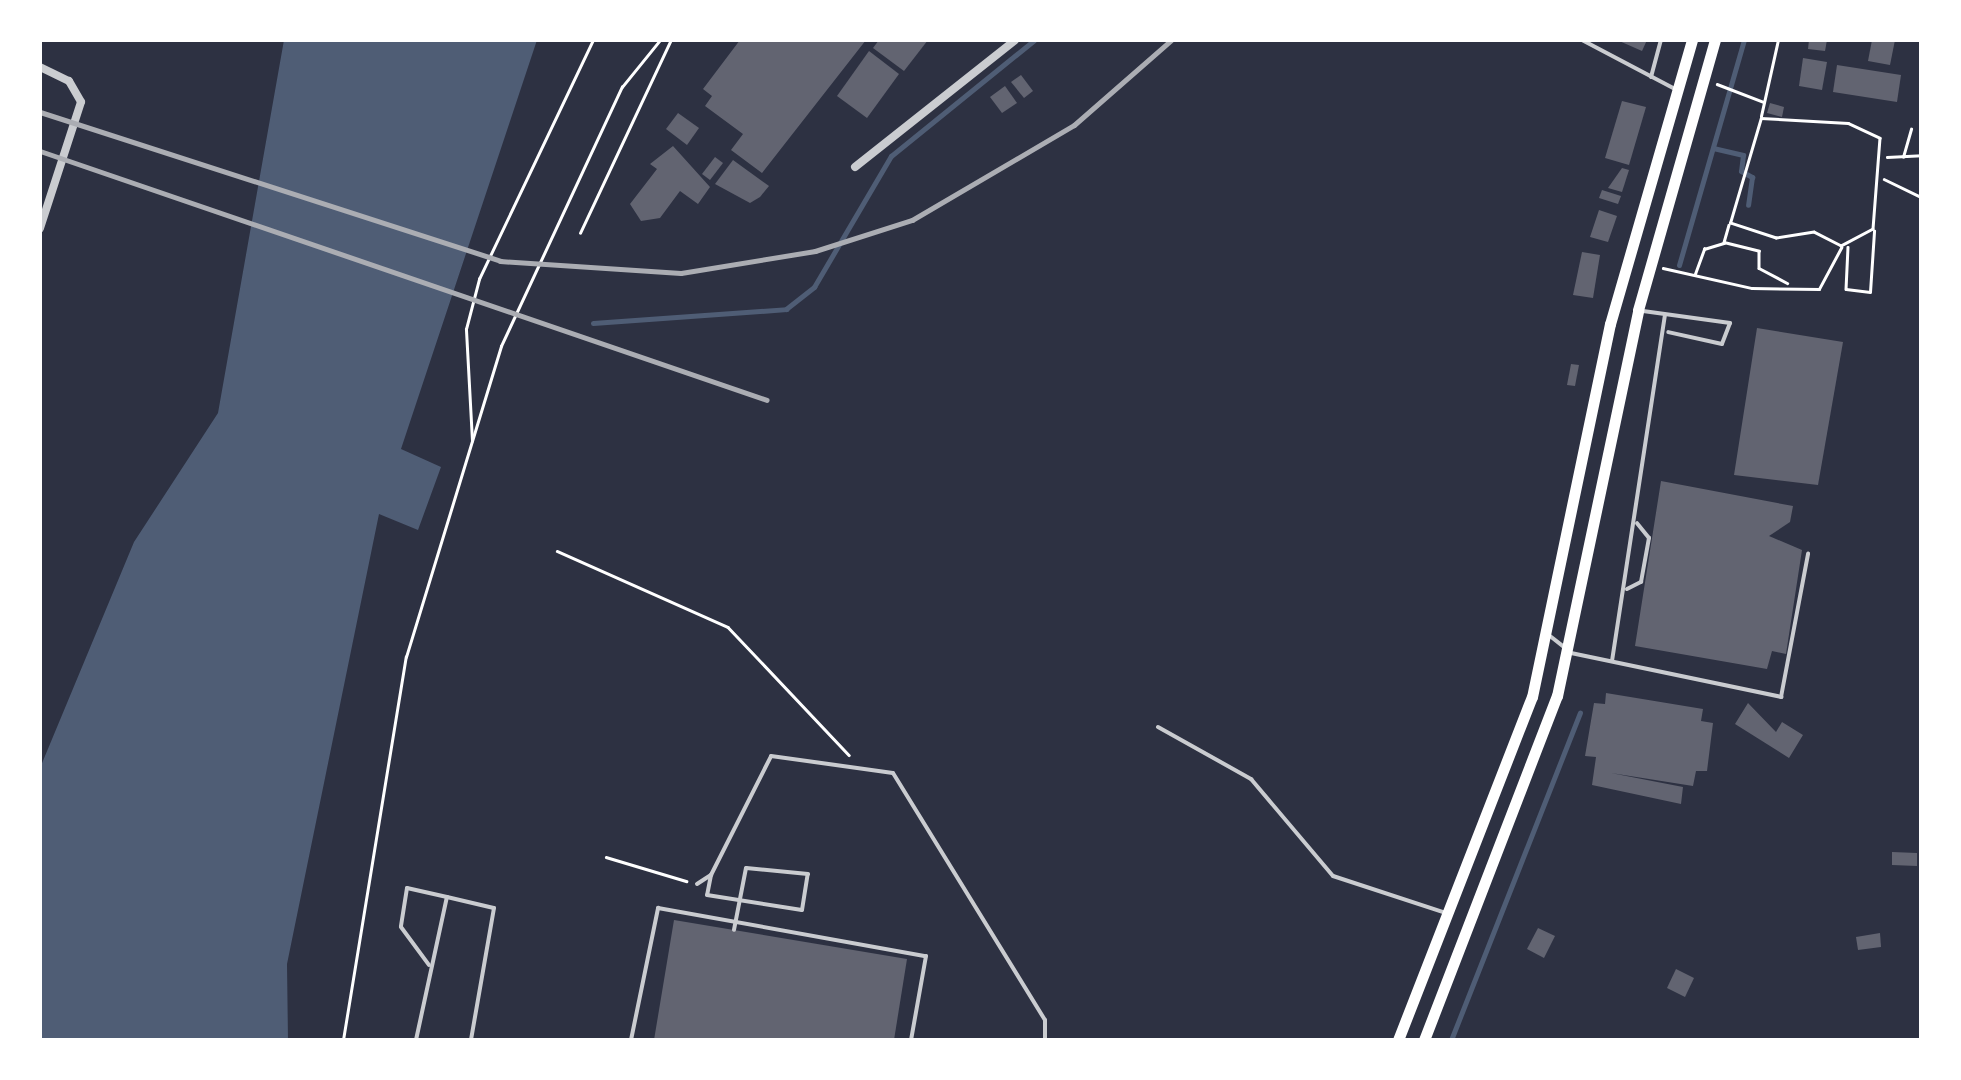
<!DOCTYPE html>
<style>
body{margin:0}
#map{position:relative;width:1961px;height:1080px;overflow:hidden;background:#2d3142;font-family:"Libre Baskerville",serif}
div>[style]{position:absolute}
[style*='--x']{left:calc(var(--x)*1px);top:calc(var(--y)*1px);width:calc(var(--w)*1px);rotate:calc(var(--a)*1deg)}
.water>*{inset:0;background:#4f5d75}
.stream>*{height:5px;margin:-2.5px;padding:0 2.5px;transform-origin:2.5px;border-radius:2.5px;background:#4f5d75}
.building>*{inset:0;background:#626471}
.path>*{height:2.5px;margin:-1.25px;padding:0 1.25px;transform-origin:1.25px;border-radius:1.25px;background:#fff}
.service>*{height:4px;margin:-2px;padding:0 2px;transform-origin:2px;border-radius:2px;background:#caccd0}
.minor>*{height:8px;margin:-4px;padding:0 4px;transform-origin:4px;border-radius:4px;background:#caccd0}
.primary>*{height:11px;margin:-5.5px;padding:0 5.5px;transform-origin:5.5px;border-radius:5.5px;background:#fff}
.rail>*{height:5px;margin:-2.5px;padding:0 2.5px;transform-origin:2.5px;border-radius:2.5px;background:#abadb3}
span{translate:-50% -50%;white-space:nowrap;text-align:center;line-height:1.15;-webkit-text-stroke:8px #fff;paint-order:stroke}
.frame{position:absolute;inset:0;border:42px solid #fff;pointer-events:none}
</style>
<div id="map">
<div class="water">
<i style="clip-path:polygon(284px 40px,537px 40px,401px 449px,441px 467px,418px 530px,379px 514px,287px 964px,288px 1040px,40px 1040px,40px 768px,134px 542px,218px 413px)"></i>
</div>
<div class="stream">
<i style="--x:1713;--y:148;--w:31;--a:13"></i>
<i style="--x:1743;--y:155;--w:16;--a:97"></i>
<i style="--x:1741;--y:171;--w:13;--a:29"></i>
<i style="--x:1752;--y:177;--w:28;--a:98"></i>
<i style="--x:1679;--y:265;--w:234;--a:-73.9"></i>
<i style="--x:593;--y:323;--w:194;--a:-4.1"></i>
<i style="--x:786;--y:309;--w:36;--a:-38"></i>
<i style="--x:814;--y:287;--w:152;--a:-59.6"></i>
<i style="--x:891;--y:156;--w:184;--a:-39"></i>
<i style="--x:1451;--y:1040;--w:352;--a:-68.5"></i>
</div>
<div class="building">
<i style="clip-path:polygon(740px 40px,866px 40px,762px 173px,731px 150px,743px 134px,705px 106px,712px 96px,703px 89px)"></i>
<i style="clip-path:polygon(879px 40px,928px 40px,904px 71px,873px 48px)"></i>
<i style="clip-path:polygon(1617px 40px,1647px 40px,1642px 51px)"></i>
<i style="clip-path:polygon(1809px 40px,1827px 40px,1825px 51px,1808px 49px)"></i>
<i style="clip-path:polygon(1872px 40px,1895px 40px,1890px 65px,1868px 61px)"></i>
<i style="clip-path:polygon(869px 51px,899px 74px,867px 118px,837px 96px)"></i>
<i style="clip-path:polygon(1803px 58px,1827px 62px,1822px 90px,1799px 86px)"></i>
<i style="clip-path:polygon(1837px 65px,1901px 75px,1897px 102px,1833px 92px)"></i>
<i style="clip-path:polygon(1021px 75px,1033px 91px,1024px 98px,1011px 82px)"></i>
<i style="clip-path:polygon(1005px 86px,1017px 103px,1002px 113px,990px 97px)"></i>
<i style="clip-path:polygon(1622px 101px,1646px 107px,1629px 165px,1605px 158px)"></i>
<i style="clip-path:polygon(1770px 103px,1784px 107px,1782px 117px,1767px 113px)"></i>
<i style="clip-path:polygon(678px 113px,699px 128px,687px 145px,666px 129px)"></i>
<i style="clip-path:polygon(673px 146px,710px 187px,698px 204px,680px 191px,660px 218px,641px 221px,630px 204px,657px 169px,650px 164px)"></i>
<i style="clip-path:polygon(715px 157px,723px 163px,710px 180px,702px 174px)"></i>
<i style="clip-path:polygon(733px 160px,769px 186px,760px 197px,750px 203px,715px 184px)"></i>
<i style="clip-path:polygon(1622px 168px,1629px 170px,1622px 192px,1608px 188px)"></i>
<i style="clip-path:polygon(1602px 190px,1621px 196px,1618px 204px,1599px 198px)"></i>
<i style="clip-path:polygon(1599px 210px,1617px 216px,1608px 242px,1590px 237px)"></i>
<i style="clip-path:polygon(1582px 252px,1600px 255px,1593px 298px,1573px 295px)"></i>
<i style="clip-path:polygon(1757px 328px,1843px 342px,1818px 485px,1734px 475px)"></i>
<i style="clip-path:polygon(1571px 364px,1579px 365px,1575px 386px,1567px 385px)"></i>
<i style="clip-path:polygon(1661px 481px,1793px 506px,1790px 522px,1769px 536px,1802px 550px,1786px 654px,1772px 651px,1767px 669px,1635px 646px)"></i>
<i style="clip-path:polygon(1606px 693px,1703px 709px,1701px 721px,1713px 723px,1707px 771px,1696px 771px,1693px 786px,1611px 773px,1683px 787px,1681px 804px,1592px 785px,1596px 757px,1585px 756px,1594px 703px,1605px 704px)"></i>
<i style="clip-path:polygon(1748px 703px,1776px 732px,1782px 722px,1803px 735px,1789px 758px,1735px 724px)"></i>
<i style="clip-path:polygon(1892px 852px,1917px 853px,1917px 866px,1892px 865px)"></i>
<i style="clip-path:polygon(674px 920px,907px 959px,894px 1040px,654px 1040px)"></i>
<i style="clip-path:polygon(1538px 928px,1555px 936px,1544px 958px,1527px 949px)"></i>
<i style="clip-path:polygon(1880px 933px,1881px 947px,1858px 950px,1856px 937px)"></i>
<i style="clip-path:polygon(1676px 969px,1694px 978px,1685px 997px,1667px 988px)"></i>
</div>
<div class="path">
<i style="--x:1717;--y:84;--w:50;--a:21"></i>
<i style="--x:1761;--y:116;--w:78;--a:-77.4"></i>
<i style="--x:1761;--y:118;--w:87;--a:3.3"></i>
<i style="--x:1848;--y:123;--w:35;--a:25"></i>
<i style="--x:1880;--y:138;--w:91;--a:94.4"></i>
<i style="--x:1873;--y:229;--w:36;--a:152"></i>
<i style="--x:1841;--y:246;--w:30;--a:-153"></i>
<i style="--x:1814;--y:232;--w:38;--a:171"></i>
<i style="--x:1776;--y:238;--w:48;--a:-161.9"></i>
<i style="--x:1730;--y:223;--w:109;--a:-73.6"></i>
<i style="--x:1887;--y:157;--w:34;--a:-3"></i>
<i style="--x:1903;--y:157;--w:29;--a:-74"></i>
<i style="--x:1884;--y:179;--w:41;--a:25.9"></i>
<i style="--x:1729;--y:225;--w:18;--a:106"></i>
<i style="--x:1724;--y:242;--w:36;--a:14"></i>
<i style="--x:1759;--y:251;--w:17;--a:90"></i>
<i style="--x:1759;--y:268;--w:32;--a:28"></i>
<i style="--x:580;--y:233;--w:213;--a:-64.8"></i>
<i style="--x:1848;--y:247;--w:42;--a:92.7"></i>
<i style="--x:1846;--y:289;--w:24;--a:7"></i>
<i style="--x:1870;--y:292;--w:61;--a:-86.2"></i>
<i style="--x:1663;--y:268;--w:91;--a:12.7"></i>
<i style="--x:1752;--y:288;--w:67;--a:0.9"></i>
<i style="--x:1819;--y:289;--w:47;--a:-61.8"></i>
<i style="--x:1695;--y:274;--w:27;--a:-70"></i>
<i style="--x:1704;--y:249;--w:21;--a:-17"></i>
<i style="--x:472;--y:441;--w:112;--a:-93.1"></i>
<i style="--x:466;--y:329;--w:52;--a:-75.4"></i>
<i style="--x:479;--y:279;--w:265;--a:-64.5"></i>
<i style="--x:557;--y:551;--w:187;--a:24"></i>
<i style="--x:728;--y:627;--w:176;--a:46.6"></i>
<i style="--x:606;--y:857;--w:84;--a:16.7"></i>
<i style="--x:343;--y:1040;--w:388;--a:-80.7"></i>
<i style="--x:406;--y:657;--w:325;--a:-73"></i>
<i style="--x:501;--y:346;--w:286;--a:-65"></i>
<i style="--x:622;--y:87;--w:60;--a:-51"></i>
</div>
<div class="service">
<i style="--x:1582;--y:40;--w:103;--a:27.8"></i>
<i style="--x:1651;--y:77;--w:38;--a:-75"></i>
<i style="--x:1643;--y:311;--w:88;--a:7.9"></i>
<i style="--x:1730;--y:323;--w:22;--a:111"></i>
<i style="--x:1722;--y:344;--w:55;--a:-167.5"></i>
<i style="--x:1627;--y:589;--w:16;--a:-27"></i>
<i style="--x:1641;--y:582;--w:45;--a:-79.7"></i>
<i style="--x:1649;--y:538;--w:19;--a:-129"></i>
<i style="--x:1550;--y:636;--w:18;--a:38"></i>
<i style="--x:1571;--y:653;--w:215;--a:11.8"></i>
<i style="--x:1781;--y:697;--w:146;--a:-79.3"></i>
<i style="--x:1612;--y:661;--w:349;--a:-81.3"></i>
<i style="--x:1158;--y:727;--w:107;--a:29.2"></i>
<i style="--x:1251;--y:779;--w:127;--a:49.8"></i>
<i style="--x:1333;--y:876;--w:116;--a:18.1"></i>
<i style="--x:711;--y:875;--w:20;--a:101"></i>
<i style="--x:707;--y:895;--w:96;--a:9"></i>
<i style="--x:802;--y:910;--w:36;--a:-81"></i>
<i style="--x:808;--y:874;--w:62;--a:-174.5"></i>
<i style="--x:746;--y:868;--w:63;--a:101"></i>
<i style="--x:697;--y:884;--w:17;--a:-33"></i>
<i style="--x:711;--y:875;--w:133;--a:-63.2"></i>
<i style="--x:771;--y:756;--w:123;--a:7.9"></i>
<i style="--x:893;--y:773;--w:290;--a:58.4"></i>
<i style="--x:1045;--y:1020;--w:20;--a:90"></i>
<i style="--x:447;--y:897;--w:48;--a:13.2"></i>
<i style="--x:494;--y:908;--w:134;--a:99.9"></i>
<i style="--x:416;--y:1040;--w:146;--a:-77.8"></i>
<i style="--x:447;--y:897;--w:41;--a:-167.3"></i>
<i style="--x:407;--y:888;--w:39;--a:99"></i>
<i style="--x:401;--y:927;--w:47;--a:53.6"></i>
<i style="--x:631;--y:1040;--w:135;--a:-78.4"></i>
<i style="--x:658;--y:908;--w:272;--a:10.2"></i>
<i style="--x:926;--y:956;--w:85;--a:100.1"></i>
</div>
<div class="minor">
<i style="--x:40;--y:67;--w:32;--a:26"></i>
<i style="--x:69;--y:81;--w:24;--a:60"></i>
<i style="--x:81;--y:102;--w:133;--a:108"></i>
<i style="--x:855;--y:167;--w:204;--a:-38.4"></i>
</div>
<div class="primary">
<i style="--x:1398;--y:1040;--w:368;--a:-68.7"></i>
<i style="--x:1532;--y:697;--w:381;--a:-78.2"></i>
<i style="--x:1610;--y:324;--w:296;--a:-73.9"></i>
<i style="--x:1424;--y:1040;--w:369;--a:-68.9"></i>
<i style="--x:1557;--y:696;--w:394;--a:-78.1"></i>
<i style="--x:1638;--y:310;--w:281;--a:-74.1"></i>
</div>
<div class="rail">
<i style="--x:40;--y:112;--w:484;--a:17.9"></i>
<i style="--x:500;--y:261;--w:181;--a:3.8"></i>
<i style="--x:681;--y:273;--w:136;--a:-9.3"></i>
<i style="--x:815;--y:251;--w:102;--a:-17.7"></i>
<i style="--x:912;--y:220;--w:188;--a:-30.4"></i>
<i style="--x:1074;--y:125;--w:129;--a:-41.2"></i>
<i style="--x:40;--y:151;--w:768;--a:18.91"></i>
</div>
<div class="frame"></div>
</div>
